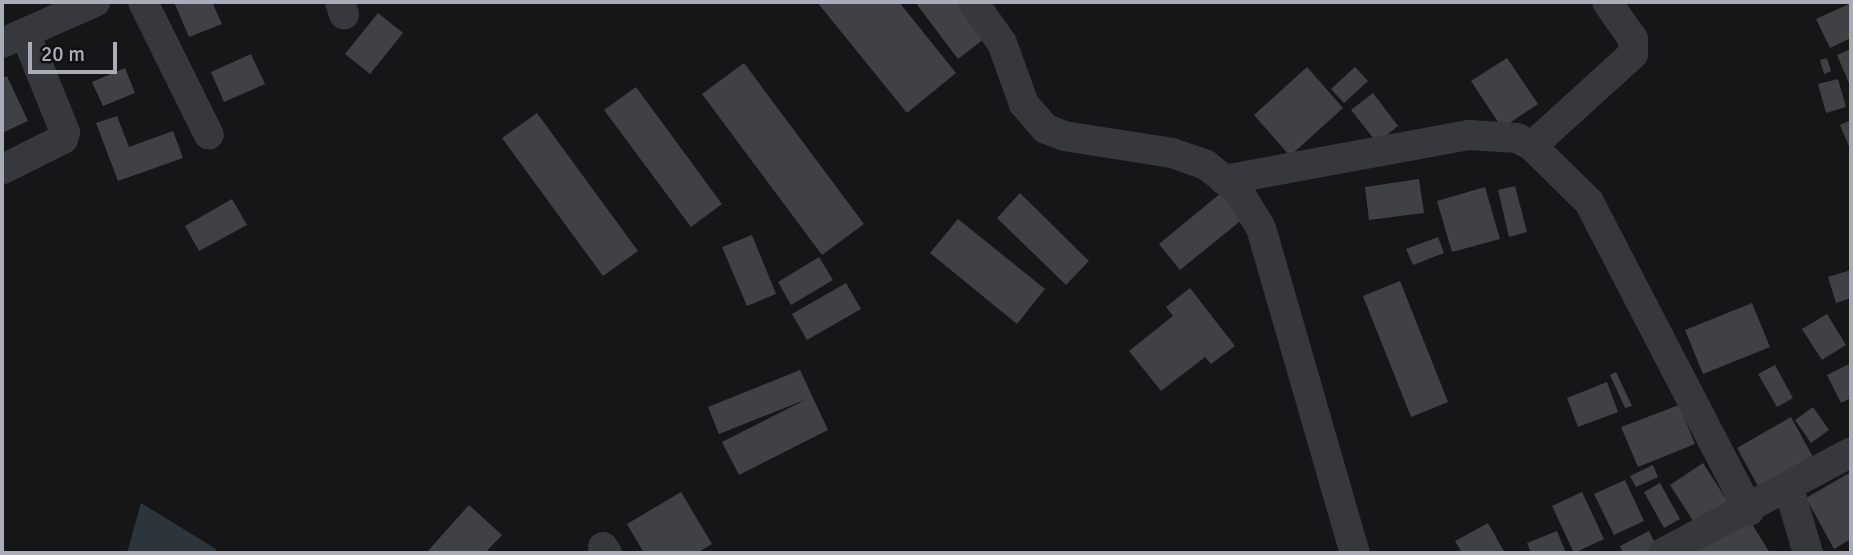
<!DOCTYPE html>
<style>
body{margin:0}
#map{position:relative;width:1853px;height:555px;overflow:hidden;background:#161618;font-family:Signika,sans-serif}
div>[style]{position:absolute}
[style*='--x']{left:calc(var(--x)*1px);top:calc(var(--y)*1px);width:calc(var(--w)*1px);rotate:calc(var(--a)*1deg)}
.water>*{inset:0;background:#2c353c}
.building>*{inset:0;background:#404145}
.minor>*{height:30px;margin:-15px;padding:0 15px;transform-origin:15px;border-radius:15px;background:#37383d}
span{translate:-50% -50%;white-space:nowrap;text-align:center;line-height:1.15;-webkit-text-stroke:6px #111113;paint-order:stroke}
.frame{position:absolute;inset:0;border:4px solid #a8adb8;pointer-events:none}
.scale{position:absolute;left:28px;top:42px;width:89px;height:32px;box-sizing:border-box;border:4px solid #a8adb8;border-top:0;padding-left:9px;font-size:21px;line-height:24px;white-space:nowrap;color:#a8adb8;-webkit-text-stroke:5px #111113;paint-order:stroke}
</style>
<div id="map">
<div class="water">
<i style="clip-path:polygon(141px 503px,216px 549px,214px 553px,127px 553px)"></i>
</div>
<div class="building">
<i style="clip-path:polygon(174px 2px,212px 2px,222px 24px,189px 37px)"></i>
<i style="clip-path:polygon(817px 2px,899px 2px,956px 73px,907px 113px)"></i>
<i style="clip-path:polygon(915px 2px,964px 2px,989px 35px,958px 59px)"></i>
<i style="clip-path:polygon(1851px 3px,1851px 38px,1830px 48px,1816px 19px)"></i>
<i style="clip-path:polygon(378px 13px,403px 33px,370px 74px,345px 54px)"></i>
<i style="clip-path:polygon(1851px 49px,1851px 88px,1837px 55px)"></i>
<i style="clip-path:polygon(251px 54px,265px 84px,224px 102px,211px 72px)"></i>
<i style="clip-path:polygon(1507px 58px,1538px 104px,1502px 128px,1471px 81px)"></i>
<i style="clip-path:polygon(1827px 58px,1831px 71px,1824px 74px,1820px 60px)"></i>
<i style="clip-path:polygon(744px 63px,864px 224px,822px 255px,702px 94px)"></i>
<i style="clip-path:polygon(1307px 67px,1343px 108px,1290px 156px,1254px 115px)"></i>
<i style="clip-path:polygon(1355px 67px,1368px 81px,1344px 103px,1331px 89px)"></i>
<i style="clip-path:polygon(125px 68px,135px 93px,103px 106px,92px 82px)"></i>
<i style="clip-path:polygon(7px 76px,28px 121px,2px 133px,2px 79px)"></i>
<i style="clip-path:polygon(1838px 79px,1846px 107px,1826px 113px,1818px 84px)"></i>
<i style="clip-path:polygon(636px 87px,722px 204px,691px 227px,604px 110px)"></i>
<i style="clip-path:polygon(1373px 93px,1398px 126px,1377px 143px,1351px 110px)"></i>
<i style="clip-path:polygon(537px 113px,638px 251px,603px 276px,502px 138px)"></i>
<i style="clip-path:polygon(117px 116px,129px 147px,173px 131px,183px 158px,118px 181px,96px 123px)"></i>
<i style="clip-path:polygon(1851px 120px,1851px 151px,1840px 125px)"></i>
<i style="clip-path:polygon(1419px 179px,1424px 213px,1369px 220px,1365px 187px)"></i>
<i style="clip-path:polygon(1515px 186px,1527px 232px,1509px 237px,1498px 190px)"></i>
<i style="clip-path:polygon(1485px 187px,1500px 239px,1452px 252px,1437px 201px)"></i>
<i style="clip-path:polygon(1227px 188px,1249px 214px,1180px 270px,1159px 244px)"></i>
<i style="clip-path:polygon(1020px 193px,1089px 261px,1066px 285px,997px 218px)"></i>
<i style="clip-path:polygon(232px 199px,247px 225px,199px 251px,185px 226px)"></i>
<i style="clip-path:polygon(958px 219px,1045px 289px,1017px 324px,930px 253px)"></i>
<i style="clip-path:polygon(752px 235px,776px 294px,747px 306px,722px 247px)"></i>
<i style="clip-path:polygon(1438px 237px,1444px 253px,1413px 265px,1406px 249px)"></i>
<i style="clip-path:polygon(819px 257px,833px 280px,791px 305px,778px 282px)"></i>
<i style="clip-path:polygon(1851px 270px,1851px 298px,1836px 303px,1828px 277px)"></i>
<i style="clip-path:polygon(1400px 281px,1448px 402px,1411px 417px,1363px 296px)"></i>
<i style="clip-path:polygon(846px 283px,861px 309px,807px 340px,792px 314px)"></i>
<i style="clip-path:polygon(1190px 288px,1235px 346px,1211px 364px,1205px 357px,1161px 391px,1129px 351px,1173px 316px,1166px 307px)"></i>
<i style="clip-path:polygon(1752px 303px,1770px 347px,1703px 374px,1685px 330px)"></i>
<i style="clip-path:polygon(1827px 314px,1846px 345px,1822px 360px,1802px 329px)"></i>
<i style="clip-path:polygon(1851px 363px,1851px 398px,1841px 403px,1827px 375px)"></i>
<i style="clip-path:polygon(1775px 365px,1793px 398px,1777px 407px,1758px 374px)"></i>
<i style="clip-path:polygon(800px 370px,828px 430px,739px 475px,722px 442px,807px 399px,719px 434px,708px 407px)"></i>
<i style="clip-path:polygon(1616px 372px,1632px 406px,1625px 408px,1610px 375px)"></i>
<i style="clip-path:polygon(1607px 382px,1618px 412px,1578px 427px,1567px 398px)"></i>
<i style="clip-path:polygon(1679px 405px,1695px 444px,1638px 467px,1621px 427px)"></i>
<i style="clip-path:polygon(1813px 407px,1829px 430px,1811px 443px,1795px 420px)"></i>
<i style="clip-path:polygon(1791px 417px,1813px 457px,1759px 488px,1737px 448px)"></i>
<i style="clip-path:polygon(1703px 463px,1730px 505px,1697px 527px,1670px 485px)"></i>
<i style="clip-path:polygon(1653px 465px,1658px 477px,1636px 487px,1630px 476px)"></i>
<i style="clip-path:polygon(1851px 472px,1851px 539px,1834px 549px,1806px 498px)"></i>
<i style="clip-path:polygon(1625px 480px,1644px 521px,1614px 535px,1594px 494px)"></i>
<i style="clip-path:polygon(1660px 483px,1680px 519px,1664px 528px,1644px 492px)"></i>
<i style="clip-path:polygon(681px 492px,712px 544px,697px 553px,644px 553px,627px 524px)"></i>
<i style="clip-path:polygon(1582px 492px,1604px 539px,1574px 553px,1552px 506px)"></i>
<i style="clip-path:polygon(469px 505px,502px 535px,485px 553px,426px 553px)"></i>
<i style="clip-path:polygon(1747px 516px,1770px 553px,1686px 553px)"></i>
<i style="clip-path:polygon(1488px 523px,1505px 553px,1462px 553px,1455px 541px)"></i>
<i style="clip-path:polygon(1557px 531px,1566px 553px,1531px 553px,1527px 543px)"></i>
<i style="clip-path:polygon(1649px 531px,1657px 547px,1644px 553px,1623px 553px,1620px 546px)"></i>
</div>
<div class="minor">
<i style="--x:143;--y:2;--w:148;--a:63.6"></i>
<i style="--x:340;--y:2;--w:13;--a:72"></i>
<i style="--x:973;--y:2;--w:50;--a:54.7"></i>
<i style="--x:1002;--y:43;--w:65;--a:70.2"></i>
<i style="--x:1024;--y:104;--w:33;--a:49"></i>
<i style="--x:1046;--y:129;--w:19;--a:21"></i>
<i style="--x:1064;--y:136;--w:109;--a:8.9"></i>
<i style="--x:1172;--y:153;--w:36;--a:19"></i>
<i style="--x:1206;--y:165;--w:41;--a:38"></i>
<i style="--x:1238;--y:190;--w:44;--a:58.8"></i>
<i style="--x:1261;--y:228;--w:338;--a:73.9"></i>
<i style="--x:2;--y:43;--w:102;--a:-23.8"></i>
<i style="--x:1532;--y:146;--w:137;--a:-42.3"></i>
<i style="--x:1633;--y:54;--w:15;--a:-90"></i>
<i style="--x:1633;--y:39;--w:45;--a:-125.1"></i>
<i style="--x:3;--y:169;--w:67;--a:-26.6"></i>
<i style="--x:63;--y:139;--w:7;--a:-74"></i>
<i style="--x:65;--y:132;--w:107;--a:-112"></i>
<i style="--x:1224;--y:180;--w:250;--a:-10.4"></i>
<i style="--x:1470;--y:135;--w:47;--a:3.7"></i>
<i style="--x:1517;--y:138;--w:17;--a:28"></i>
<i style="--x:1532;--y:146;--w:80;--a:44.5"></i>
<i style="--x:1589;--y:202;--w:348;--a:62.6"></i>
<i style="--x:1789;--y:489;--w:67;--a:73.5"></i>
<i style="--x:603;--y:547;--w:7;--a:56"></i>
<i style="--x:1663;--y:553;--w:213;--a:-28.2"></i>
</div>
<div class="frame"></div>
<div class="scale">20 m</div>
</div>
